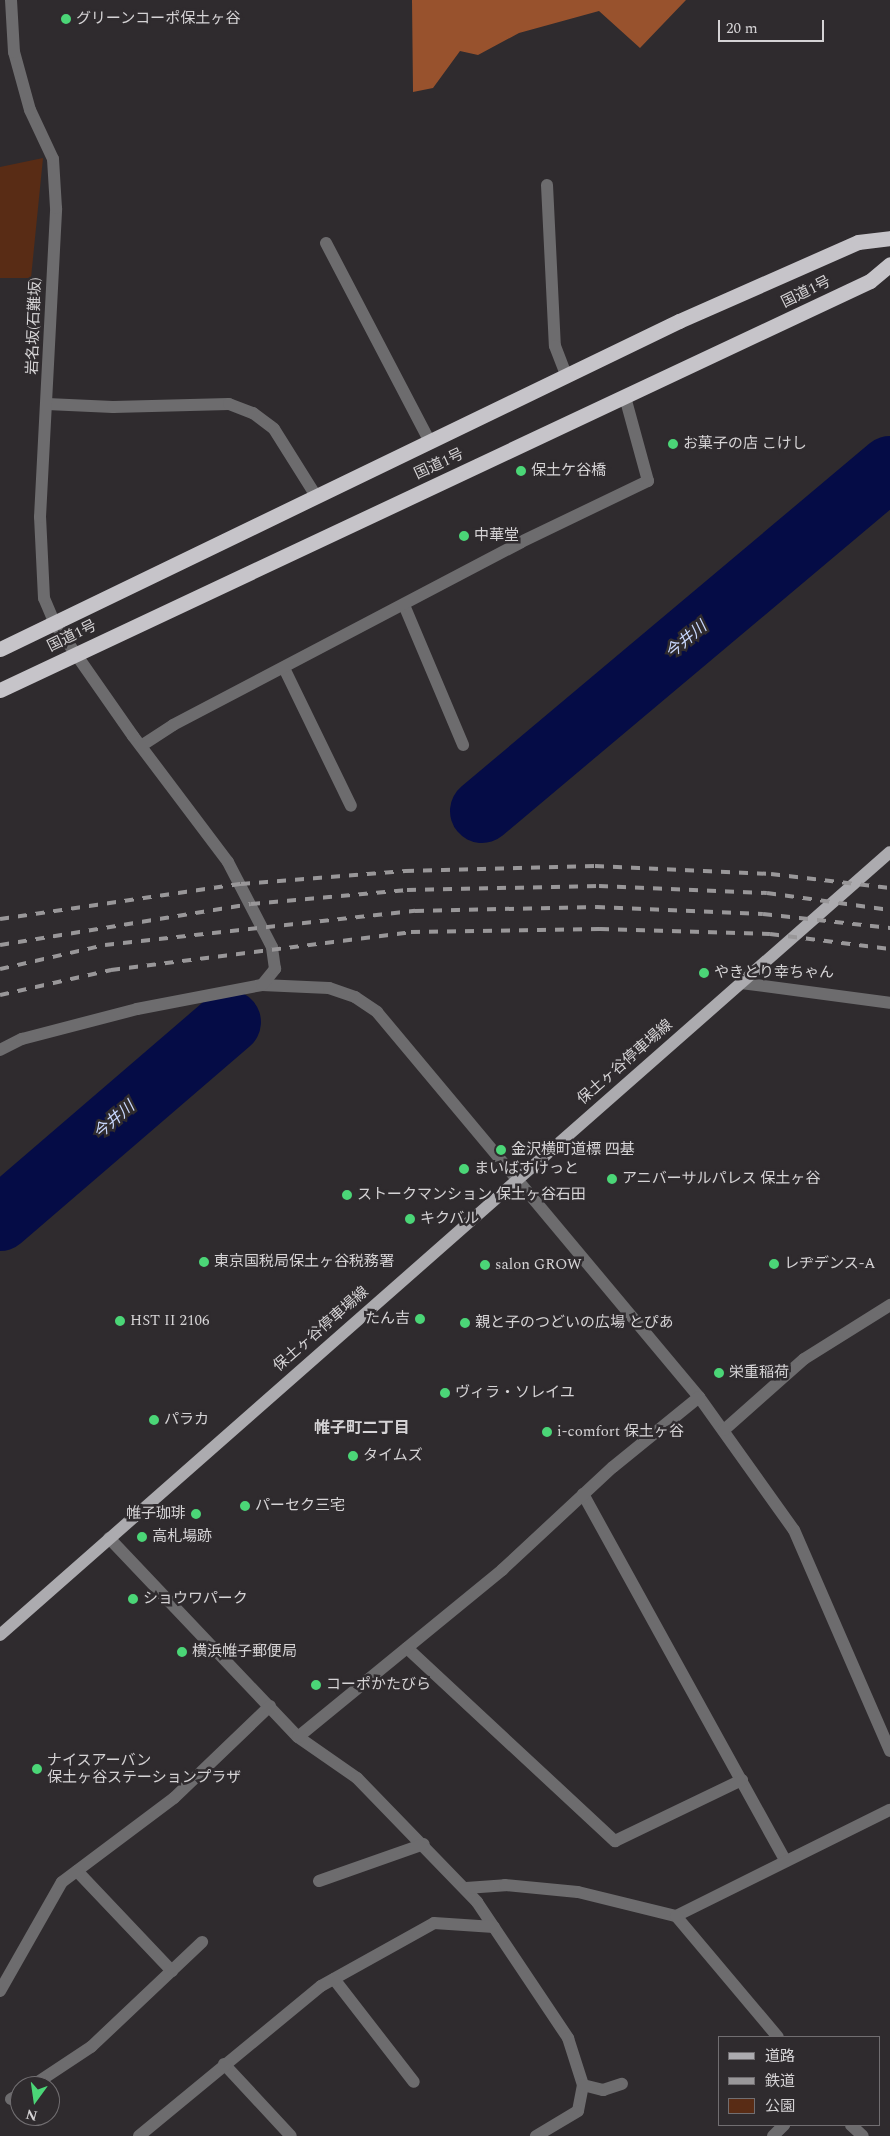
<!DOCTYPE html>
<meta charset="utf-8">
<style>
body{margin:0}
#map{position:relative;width:890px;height:2136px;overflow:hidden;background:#2f2b2e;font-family:Spectral,"Noto Sans JP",serif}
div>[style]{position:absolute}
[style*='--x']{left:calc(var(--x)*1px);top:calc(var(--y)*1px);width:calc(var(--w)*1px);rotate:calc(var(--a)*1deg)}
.green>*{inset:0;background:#592c15}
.forest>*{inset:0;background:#98522d}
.river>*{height:64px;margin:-32px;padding:0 32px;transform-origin:32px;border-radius:32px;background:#050c46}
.minor>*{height:12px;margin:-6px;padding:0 6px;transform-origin:6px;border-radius:6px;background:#6d6c6e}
.major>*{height:12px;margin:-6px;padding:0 6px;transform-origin:6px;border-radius:6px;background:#acabaf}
.highway>*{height:15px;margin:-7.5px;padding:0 7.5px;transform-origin:7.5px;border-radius:7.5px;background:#c6c4c9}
.rail>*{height:4px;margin-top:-2px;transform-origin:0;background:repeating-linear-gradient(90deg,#999799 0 9px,transparent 0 18px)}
.dots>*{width:14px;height:14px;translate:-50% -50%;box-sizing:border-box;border:2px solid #2f2b2e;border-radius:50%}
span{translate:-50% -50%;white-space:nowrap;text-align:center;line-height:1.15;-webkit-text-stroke:5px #2f2b2e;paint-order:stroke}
.poi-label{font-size:15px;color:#d5d3d5}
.left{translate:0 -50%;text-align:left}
.right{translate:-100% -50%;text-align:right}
.street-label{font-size:15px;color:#d5d3d5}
.water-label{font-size:16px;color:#c9d8fe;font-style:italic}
.neighbourhood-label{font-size:16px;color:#d5d3d5;font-weight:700}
.legend{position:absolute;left:718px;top:2036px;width:162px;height:90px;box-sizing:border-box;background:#2f2b2e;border:1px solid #716e71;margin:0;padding:6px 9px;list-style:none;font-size:15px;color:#d5d3d5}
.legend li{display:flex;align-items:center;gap:10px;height:25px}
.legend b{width:25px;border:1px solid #716e71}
.north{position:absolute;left:10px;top:2076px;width:50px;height:50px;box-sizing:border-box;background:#2f2b2e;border:1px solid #716e71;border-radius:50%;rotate:194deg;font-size:14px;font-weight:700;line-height:20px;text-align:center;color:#d5d3d5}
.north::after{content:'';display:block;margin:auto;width:18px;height:22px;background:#4bd677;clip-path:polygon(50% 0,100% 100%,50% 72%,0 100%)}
.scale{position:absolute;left:718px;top:20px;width:106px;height:22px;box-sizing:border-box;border:2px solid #d5d3d5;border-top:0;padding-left:6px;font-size:15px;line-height:18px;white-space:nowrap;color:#d5d3d5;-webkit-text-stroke:4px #2f2b2e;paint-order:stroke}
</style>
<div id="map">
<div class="green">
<i style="clip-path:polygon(43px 158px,31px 278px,0 278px,0 167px)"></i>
</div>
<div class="forest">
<i style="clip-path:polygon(412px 0,686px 0,640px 48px,599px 11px,519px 33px,478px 55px,460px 51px,433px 88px,413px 92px)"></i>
</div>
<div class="river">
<i style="--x:482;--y:811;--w:533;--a:-40.05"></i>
<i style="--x:0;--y:1219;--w:302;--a:-40.7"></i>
</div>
<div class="minor">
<i style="--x:547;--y:185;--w:161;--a:87.2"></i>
<i style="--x:555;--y:346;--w:31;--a:69"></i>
<i style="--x:326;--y:243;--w:222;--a:62.4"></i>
<i style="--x:47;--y:404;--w:66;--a:2.6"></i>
<i style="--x:113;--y:407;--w:116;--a:-1.5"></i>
<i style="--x:229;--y:404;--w:26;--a:21"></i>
<i style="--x:253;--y:413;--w:26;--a:37"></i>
<i style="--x:274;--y:429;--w:79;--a:57.9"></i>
<i style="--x:404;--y:605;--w:152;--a:67.1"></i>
<i style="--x:284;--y:668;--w:153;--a:64.1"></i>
<i style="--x:141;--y:746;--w:38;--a:-33"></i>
<i style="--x:173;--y:725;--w:393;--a:-27.7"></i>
<i style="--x:521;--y:542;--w:141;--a:-25.7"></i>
<i style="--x:648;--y:481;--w:87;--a:-105.3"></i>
<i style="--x:741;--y:983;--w:150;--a:7.6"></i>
<i style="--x:262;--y:985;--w:67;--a:2.6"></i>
<i style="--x:329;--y:988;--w:28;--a:19"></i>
<i style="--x:355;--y:997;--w:27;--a:34"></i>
<i style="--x:377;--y:1012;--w:502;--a:50.09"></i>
<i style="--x:699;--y:1397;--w:163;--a:54.5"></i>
<i style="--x:794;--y:1530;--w:241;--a:66.5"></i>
<i style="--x:0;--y:1050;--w:25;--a:-27"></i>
<i style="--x:22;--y:1039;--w:119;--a:-14.6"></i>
<i style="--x:137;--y:1009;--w:127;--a:-10.9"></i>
<i style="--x:262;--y:985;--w:21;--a:-51"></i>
<i style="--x:275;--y:969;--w:22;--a:-98"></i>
<i style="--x:272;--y:947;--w:96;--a:-117.4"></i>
<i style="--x:228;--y:862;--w:158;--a:-127"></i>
<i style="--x:133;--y:736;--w:136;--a:-124.9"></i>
<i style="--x:55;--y:624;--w:28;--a:-113"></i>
<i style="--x:44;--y:598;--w:81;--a:-92.8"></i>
<i style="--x:40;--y:517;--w:309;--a:-87"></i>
<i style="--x:56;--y:208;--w:49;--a:-93.5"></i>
<i style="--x:53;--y:159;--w:54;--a:-115.1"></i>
<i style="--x:30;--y:110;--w:60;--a:-105.4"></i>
<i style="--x:14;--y:52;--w:52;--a:-93.3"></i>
<i style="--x:724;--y:1430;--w:107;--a:-41.6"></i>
<i style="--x:804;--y:1359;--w:102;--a:-32.1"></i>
<i style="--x:583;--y:1494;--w:418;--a:61.1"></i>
<i style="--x:109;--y:1538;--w:274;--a:46.5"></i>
<i style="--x:298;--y:1737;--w:72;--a:34.8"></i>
<i style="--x:357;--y:1778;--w:173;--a:45.9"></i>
<i style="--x:477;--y:1902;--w:164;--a:56.2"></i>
<i style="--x:568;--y:2038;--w:49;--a:72.3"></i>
<i style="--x:583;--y:2085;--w:26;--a:101"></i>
<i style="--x:578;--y:2111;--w:49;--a:149.2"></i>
<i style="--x:407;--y:1648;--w:284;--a:42.9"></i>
<i style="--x:615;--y:1841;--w:141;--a:-25.7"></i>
<i style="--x:298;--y:1737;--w:264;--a:-39.3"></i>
<i style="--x:502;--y:1570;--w:151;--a:-42.9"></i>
<i style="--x:613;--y:1467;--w:111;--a:-39.1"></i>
<i style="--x:77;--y:1871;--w:138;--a:46.5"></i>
<i style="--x:319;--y:1881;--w:111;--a:-19.4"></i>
<i style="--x:466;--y:1888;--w:39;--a:-4"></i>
<i style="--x:505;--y:1885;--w:73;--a:5.5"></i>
<i style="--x:578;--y:1892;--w:101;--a:13.8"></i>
<i style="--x:676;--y:1916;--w:239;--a:-26.4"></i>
<i style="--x:676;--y:1916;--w:158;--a:49.9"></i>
<i style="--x:334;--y:1979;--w:130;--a:52.2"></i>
<i style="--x:0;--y:1991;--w:125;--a:-60.4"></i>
<i style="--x:62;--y:1882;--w:140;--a:-36.9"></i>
<i style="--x:174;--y:1798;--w:133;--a:-43.8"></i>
<i style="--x:224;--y:2064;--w:98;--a:47.1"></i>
<i style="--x:583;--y:2085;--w:21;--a:14"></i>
<i style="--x:603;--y:2090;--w:20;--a:-18"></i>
<i style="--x:32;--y:2086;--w:71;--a:-33.5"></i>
<i style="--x:91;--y:2047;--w:153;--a:-43.4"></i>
<i style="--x:11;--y:2099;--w:10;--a:-29"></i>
<i style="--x:851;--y:2125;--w:16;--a:43"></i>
<i style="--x:139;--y:2136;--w:236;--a:-39.5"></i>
<i style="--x:321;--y:1986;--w:129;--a:-29.1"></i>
<i style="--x:434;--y:1923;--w:60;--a:3.8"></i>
<i style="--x:773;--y:2136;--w:16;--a:-45"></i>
</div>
<div class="major">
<i style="--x:0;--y:1635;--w:1185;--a:-41.34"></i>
</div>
<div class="highway">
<i style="--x:0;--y:649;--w:754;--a:-25.78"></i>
<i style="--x:679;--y:321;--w:196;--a:-23.8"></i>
<i style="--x:858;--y:242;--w:32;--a:-7"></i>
<i style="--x:0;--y:690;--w:961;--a:-25.18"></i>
<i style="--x:870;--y:281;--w:26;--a:-40"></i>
</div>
<div class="rail">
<i style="--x:0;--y:919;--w:244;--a:-8.3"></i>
<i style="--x:241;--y:884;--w:165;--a:-4.5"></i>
<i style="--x:405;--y:871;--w:190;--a:-1.5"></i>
<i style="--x:595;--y:866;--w:176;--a:2.6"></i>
<i style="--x:771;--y:874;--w:120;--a:6.7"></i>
<i style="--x:0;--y:945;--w:254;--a:-9.3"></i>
<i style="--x:251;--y:904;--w:157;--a:-5.1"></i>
<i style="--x:407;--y:890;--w:192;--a:-1.2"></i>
<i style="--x:599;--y:886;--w:168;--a:2.4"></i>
<i style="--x:767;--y:893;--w:124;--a:7.9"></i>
<i style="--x:0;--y:969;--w:108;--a:-12.9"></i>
<i style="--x:105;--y:945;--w:312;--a:-6.3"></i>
<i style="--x:415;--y:911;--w:181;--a:-1.3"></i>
<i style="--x:596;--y:907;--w:167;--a:2.4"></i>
<i style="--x:763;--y:914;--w:128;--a:6.3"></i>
<i style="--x:0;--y:995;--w:114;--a:-12.7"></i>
<i style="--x:111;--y:970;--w:302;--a:-7.2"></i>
<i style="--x:411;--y:932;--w:189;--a:-0.9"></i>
<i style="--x:600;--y:929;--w:170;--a:1.7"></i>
<i style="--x:770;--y:934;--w:121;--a:7.1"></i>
</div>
<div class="dots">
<i style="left:66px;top:19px;background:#4bd677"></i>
<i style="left:673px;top:444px;background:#4bd677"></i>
<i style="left:521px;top:471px;background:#4bd677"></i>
<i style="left:464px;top:536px;background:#4bd677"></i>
<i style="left:704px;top:973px;background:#4bd677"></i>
<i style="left:501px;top:1150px;background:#4bd677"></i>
<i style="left:464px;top:1169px;background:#4bd677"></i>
<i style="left:612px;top:1179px;background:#4bd677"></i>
<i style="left:347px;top:1195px;background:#4bd677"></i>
<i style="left:410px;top:1219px;background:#4bd677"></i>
<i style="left:204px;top:1262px;background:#4bd677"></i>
<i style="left:774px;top:1264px;background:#4bd677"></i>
<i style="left:485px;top:1265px;background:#4bd677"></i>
<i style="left:420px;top:1319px;background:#4bd677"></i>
<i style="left:120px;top:1321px;background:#4bd677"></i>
<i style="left:465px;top:1323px;background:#4bd677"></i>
<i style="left:719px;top:1373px;background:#4bd677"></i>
<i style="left:445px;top:1393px;background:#4bd677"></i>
<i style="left:154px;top:1420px;background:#4bd677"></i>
<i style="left:547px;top:1432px;background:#4bd677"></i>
<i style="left:353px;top:1456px;background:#4bd677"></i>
<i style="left:245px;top:1506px;background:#4bd677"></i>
<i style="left:196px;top:1514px;background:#4bd677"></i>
<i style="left:142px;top:1537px;background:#4bd677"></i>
<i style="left:133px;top:1599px;background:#4bd677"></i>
<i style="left:182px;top:1652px;background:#4bd677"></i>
<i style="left:316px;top:1685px;background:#4bd677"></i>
<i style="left:37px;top:1769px;background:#4bd677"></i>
</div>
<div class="poi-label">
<span class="left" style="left:76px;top:19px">グリーンコーポ保土ヶ谷</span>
<span class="left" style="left:683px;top:444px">お菓子の店 こけし</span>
<span class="left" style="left:531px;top:471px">保土ケ谷橋</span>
<span class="left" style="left:474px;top:536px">中華堂</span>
<span class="left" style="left:714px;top:973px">やきとり幸ちゃん</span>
<span class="left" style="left:511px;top:1150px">金沢横町道標 四基</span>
<span class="left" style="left:474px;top:1169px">まいばすけっと</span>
<span class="left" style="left:622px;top:1179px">アニバーサルパレス 保土ヶ谷</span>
<span class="left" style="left:357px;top:1195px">ストークマンション 保土ヶ谷石田</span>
<span class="left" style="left:420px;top:1219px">キクバル</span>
<span class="left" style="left:214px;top:1262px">東京国税局保土ヶ谷税務署</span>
<span class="left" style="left:784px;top:1264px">レヂデンス-A</span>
<span class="left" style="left:495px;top:1265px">salon GROW</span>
<span class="right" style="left:410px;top:1319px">たん吉</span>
<span class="left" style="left:130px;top:1321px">HST II 2106</span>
<span class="left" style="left:475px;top:1323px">親と子のつどいの広場 とぴあ</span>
<span class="left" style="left:729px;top:1373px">栄重稲荷</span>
<span class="left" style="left:455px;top:1393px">ヴィラ・ソレイユ</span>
<span class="left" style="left:164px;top:1420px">パラカ</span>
<span class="left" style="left:557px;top:1432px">i-comfort 保土ヶ谷</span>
<span class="left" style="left:363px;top:1456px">タイムズ</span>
<span class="left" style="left:255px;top:1506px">パーセク三宅</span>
<span class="right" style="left:186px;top:1514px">帷子珈琲</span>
<span class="left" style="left:152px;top:1537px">高札場跡</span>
<span class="left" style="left:143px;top:1599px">ショウワパーク</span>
<span class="left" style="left:192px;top:1652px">横浜帷子郵便局</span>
<span class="left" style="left:326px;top:1685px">コーポかたびら</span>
<span class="left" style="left:47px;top:1769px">ナイスアーバン<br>保土ヶ谷ステーションプラザ</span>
</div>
<div class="street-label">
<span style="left:806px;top:292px;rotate:-26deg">国道1号</span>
<span style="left:34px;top:326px;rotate:-88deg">岩名坂(石難坂)</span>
<span style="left:439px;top:464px;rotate:-25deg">国道1号</span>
<span style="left:72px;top:636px;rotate:-26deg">国道1号</span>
<span style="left:625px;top:1062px;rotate:-41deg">保土ヶ谷停車場線</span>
<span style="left:321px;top:1329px;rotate:-41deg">保土ヶ谷停車場線</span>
</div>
<div class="water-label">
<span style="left:686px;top:640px;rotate:-40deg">今井川</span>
<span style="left:114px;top:1120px;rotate:-41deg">今井川</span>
</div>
<div class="neighbourhood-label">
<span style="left:362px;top:1428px">帷子町二丁目</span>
</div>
<ul class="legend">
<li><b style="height:6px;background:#acabaf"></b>道路</li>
<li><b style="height:6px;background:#999799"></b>鉄道</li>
<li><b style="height:14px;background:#592c15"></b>公園</li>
</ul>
<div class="north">N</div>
<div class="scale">20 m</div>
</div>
